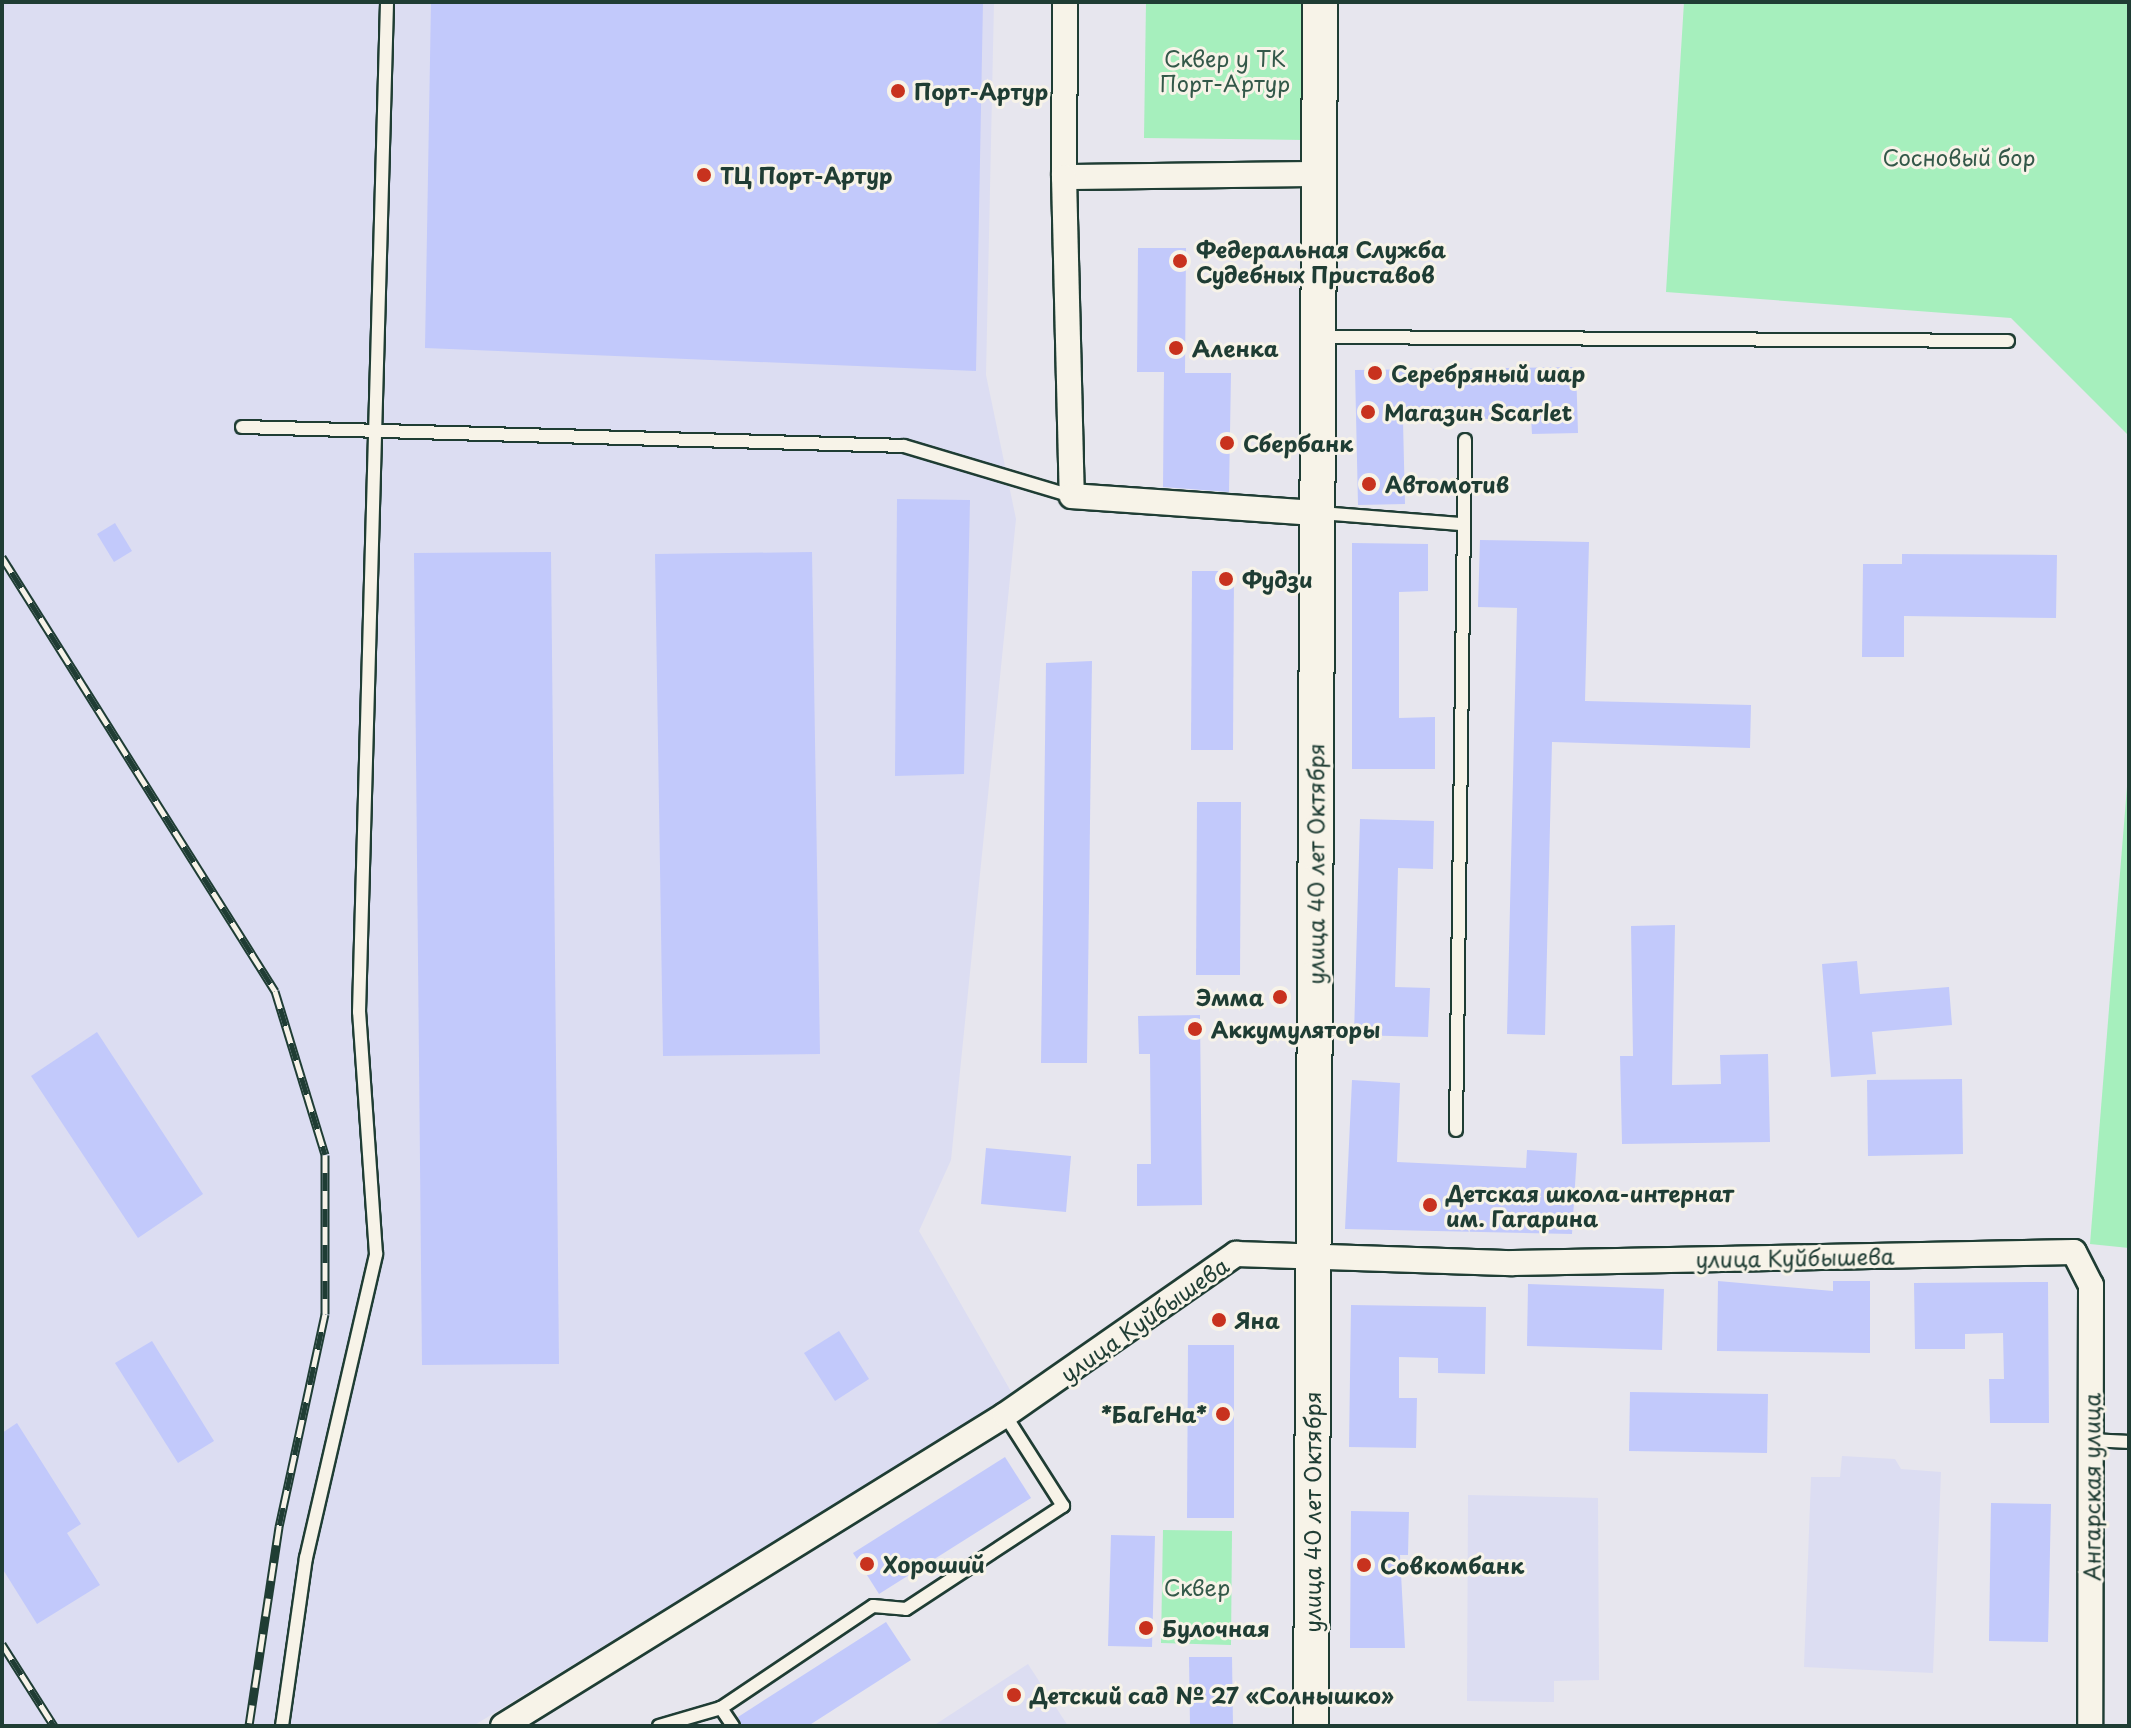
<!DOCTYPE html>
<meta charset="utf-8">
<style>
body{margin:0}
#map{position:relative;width:2131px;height:1728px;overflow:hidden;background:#e7e6ee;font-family:"Playpen Sans",sans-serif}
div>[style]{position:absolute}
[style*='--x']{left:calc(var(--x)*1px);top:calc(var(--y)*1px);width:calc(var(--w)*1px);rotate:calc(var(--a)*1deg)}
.built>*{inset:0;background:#dcddf2}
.green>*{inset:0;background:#a6efbd}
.building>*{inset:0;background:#c2c9fb}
.roads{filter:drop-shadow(2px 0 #1f3d34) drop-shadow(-2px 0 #1f3d34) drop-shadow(0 2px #1f3d34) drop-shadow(0 -2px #1f3d34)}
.lane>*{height:12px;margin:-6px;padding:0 6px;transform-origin:6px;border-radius:6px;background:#f7f3e8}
.street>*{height:24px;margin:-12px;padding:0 12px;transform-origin:12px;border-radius:12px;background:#f7f3e8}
.secondary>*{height:34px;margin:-17px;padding:0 17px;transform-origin:17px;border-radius:17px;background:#f7f3e8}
.rail>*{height:9px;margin-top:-4.5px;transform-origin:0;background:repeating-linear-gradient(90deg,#f7f3e8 0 18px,#1f3d34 0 36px);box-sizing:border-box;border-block:2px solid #1f3d34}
.dots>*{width:22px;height:22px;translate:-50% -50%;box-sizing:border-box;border:4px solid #f7f3e8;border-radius:50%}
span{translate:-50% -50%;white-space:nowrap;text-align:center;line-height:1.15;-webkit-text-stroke:6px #f7f3e8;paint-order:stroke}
.park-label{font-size:22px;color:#335849}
.poi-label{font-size:22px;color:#1f3d34;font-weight:700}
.left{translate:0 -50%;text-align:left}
.right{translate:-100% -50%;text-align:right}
.street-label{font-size:22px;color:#1f3d34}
.frame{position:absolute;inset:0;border:4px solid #1f3d34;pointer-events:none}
</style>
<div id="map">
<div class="built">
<i style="clip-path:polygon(2px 2px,994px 2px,986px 375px,1016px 519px,951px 1160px,919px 1231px,1013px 1395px,473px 1726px,2px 1726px)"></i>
<i style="clip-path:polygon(1842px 1456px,1895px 1459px,1901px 1469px,1941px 1472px,1933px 1673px,1804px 1667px,1811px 1477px,1840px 1477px)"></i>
<i style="clip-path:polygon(1468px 1495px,1598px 1498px,1599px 1680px,1554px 1681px,1554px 1702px,1467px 1701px)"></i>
<i style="clip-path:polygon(1028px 1664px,1068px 1726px,933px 1726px)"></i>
</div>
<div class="green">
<i style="clip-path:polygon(1146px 2px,1304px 2px,1304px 140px,1144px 138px)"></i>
<i style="clip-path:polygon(1684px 2px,2129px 2px,2129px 436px,2011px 318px,1666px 292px)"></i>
<i style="clip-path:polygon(2129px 762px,2129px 1248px,2090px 1244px)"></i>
<i style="clip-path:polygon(1163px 1530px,1232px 1531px,1231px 1645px,1161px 1643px)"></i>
</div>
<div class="building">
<i style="clip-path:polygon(431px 2px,983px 2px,976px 371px,425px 348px)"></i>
<i style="clip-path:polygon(1138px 248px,1186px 248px,1185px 373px,1231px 373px,1229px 492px,1163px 487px,1164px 372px,1137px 372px)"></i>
<i style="clip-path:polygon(1576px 367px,1578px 433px,1532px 434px,1531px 418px,1403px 421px,1405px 504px,1358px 505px,1355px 370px)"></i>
<i style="clip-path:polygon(897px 499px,970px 500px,964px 774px,895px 776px)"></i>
<i style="clip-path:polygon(115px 523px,132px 551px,114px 562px,97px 534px)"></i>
<i style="clip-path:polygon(1480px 540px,1589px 542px,1585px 701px,1751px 705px,1750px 748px,1552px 742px,1545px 1035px,1507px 1034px,1517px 608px,1478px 607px)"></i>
<i style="clip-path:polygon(1352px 543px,1428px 544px,1428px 591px,1399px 592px,1399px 718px,1435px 717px,1435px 769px,1352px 769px)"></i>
<i style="clip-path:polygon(551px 552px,559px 1364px,422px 1365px,414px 553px)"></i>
<i style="clip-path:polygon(812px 552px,820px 1054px,663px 1056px,655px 554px)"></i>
<i style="clip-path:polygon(1902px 554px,2057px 555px,2056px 618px,1904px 616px,1904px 657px,1862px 657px,1863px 564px,1902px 564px)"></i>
<i style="clip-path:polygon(1192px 571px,1234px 571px,1233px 750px,1191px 750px)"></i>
<i style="clip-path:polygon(1092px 661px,1087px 1063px,1041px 1063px,1046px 663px)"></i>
<i style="clip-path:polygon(1197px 802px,1241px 802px,1240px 975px,1196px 975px)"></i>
<i style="clip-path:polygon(1360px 819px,1434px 821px,1433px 869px,1398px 868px,1395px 987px,1430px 988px,1428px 1037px,1354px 1035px)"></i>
<i style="clip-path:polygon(1675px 925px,1672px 1085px,1721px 1084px,1720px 1055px,1768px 1054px,1770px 1142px,1622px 1144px,1620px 1056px,1633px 1056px,1631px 926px)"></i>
<i style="clip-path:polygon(1857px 961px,1860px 994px,1949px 987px,1952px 1025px,1872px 1032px,1876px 1074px,1831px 1077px,1822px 964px)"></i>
<i style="clip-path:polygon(1200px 1015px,1202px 1205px,1137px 1206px,1137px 1164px,1151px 1164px,1150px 1054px,1139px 1054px,1138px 1016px)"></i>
<i style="clip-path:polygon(97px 1032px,203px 1194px,138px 1238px,31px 1076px)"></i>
<i style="clip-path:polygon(1962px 1079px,1963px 1154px,1868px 1156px,1867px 1080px)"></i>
<i style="clip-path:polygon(1352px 1080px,1400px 1083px,1397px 1162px,1526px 1168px,1527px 1150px,1577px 1153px,1572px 1234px,1345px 1229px)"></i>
<i style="clip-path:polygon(986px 1148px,1071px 1156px,1066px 1212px,981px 1204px)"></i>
<i style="clip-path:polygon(1718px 1281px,1833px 1291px,1833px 1281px,1870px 1281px,1870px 1353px,1717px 1351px)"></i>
<i style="clip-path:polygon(2048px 1282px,2049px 1423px,1990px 1423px,1989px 1379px,2004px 1379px,2003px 1333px,1965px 1334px,1965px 1349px,1915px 1349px,1914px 1283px)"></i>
<i style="clip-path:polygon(1528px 1284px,1664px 1289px,1662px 1350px,1527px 1346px)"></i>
<i style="clip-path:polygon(1351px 1305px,1486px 1307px,1485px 1374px,1438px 1373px,1438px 1358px,1399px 1357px,1399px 1398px,1417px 1398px,1416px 1448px,1349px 1447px)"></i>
<i style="clip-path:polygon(839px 1331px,869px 1379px,835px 1401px,804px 1353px)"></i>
<i style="clip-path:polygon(152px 1341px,214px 1441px,178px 1463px,115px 1363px)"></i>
<i style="clip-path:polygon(1188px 1345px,1234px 1345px,1234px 1518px,1187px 1518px)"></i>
<i style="clip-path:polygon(1630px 1392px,1768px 1394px,1767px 1453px,1629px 1451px)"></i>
<i style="clip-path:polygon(17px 1423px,81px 1524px,67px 1533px,100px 1585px,37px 1624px,2px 1568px,2px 1433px)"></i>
<i style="clip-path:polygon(1005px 1457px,1031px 1498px,879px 1594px,853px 1553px)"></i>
<i style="clip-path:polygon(1991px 1503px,2051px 1504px,2048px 1642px,1989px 1641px)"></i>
<i style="clip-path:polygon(1351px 1511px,1409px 1512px,1408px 1555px,1400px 1555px,1405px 1648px,1350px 1648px)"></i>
<i style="clip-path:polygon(1111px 1535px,1155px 1536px,1152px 1647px,1108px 1646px)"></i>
<i style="clip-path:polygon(886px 1622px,911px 1660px,808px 1726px,742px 1726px,738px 1717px)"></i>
<i style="clip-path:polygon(1189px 1657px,1232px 1657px,1233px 1726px,1190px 1726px)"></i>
</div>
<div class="roads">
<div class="lane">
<i style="--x:1321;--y:337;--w:687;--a:0.33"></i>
<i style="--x:242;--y:427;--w:662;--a:1.64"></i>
<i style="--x:904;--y:446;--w:175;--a:16.6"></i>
<i style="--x:1320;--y:513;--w:141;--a:4.5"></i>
<i style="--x:1456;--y:1130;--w:690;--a:-89.25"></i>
<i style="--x:2091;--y:1440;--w:38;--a:3"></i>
<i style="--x:282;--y:1726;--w:170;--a:-81.9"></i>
<i style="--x:306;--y:1558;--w:312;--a:-77"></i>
<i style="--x:376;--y:1254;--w:243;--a:-94"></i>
<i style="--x:359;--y:1012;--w:1010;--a:-88.41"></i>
<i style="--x:659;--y:1726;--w:65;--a:-16.2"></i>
<i style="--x:733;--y:1726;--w:22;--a:-124"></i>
<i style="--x:721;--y:1708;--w:183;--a:-33.9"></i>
<i style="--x:873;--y:1606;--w:33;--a:5"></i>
<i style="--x:906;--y:1609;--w:188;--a:-33.3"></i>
<i style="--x:1063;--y:1506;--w:108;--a:-122.5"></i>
</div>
<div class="street">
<i style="--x:1065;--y:2;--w:175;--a:90.3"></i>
<i style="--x:1064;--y:177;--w:255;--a:-0.7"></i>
<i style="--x:1064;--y:177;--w:319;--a:88.6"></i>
<i style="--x:1072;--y:496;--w:246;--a:4"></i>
<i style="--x:503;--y:1726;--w:591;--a:-31.78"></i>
<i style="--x:1005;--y:1415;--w:282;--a:-34.9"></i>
<i style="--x:1236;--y:1254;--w:277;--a:1.9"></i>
<i style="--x:1513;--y:1263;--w:561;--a:-1.12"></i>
<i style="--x:2074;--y:1252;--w:37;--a:63"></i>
<i style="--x:2091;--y:1285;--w:441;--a:90.1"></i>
</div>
<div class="secondary">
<i style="--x:1311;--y:1726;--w:1724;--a:-89.7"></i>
</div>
</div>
<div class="rail">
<i style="--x:2;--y:557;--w:513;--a:57.83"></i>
<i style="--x:275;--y:991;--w:171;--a:73"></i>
<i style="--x:325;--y:1155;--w:159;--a:90"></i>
<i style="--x:325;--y:1314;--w:218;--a:102.2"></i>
<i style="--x:279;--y:1527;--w:201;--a:98.6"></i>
<i style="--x:2;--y:1644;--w:97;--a:57.6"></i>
</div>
<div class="dots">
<i style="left:898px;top:91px;background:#c8321e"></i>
<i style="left:704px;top:175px;background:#c8321e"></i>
<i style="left:1180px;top:261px;background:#c8321e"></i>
<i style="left:1176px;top:348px;background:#c8321e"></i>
<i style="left:1375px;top:373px;background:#c8321e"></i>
<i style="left:1368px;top:412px;background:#c8321e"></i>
<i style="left:1227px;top:443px;background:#c8321e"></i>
<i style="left:1369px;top:484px;background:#c8321e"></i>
<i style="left:1226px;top:579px;background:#c8321e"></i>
<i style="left:1280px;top:997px;background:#c8321e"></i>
<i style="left:1195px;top:1029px;background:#c8321e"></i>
<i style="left:1430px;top:1205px;background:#c8321e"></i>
<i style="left:1219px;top:1320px;background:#c8321e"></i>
<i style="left:1223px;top:1414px;background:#c8321e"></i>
<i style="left:867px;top:1564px;background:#c8321e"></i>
<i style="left:1364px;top:1565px;background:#c8321e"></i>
<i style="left:1146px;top:1628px;background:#c8321e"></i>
<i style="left:1014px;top:1695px;background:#c8321e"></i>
</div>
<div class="park-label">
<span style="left:1225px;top:70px">Сквер у ТК<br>Порт-Артур</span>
<span style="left:1959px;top:157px">Сосновый бор</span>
<span style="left:1197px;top:1587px">Сквер</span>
</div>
<div class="poi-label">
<span class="left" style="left:914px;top:91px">Порт-Артур</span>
<span class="left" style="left:720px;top:175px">ТЦ Порт-Артур</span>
<span class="left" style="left:1196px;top:261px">Федеральная Служба<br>Судебных Приставов</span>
<span class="left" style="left:1192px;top:348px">Аленка</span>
<span class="left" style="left:1391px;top:373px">Серебряный шар</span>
<span class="left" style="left:1384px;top:412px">Магазин Scarlet</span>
<span class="left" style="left:1243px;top:443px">Сбербанк</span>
<span class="left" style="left:1385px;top:484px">Автомотив</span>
<span class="left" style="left:1242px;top:579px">Фудзи</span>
<span class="right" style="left:1264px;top:997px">Эмма</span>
<span class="left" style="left:1211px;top:1029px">Аккумуляторы</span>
<span class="left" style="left:1446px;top:1205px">Детская школа-интернат<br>им. Гагарина</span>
<span class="left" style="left:1235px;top:1320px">Яна</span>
<span class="right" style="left:1207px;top:1414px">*БаГеНа*</span>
<span class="left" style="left:883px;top:1564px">Хороший</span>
<span class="left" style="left:1380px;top:1565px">Совкомбанк</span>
<span class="left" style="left:1162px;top:1628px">Булочная</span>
<span class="left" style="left:1030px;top:1695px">Детский сад № 27 «Солнышко»</span>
</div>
<div class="street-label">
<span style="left:1315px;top:864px;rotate:-90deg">улица 40 лет Октября</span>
<span style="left:1795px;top:1257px;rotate:-1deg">улица Куйбышева</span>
<span style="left:1144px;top:1319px;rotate:-35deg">улица Куйбышева</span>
<span style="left:2091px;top:1487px;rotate:-90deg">Ангарская улица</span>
<span style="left:1312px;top:1512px;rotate:-90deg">улица 40 лет Октября</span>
</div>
<div class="frame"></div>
</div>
